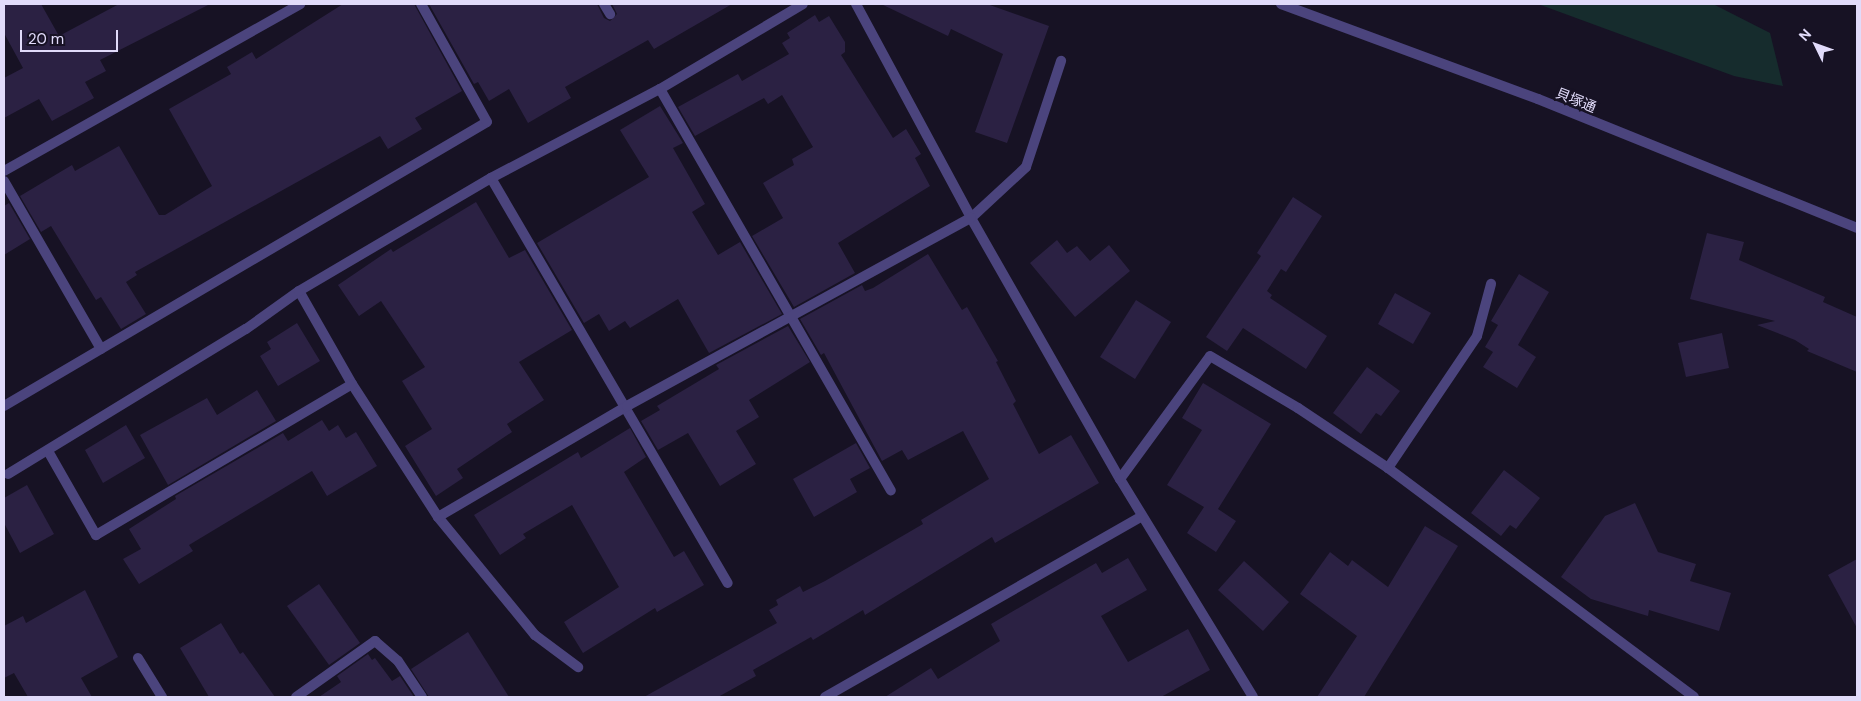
<!DOCTYPE html>
<meta charset="utf-8">
<style>
body{margin:0}
#map{position:relative;width:1861px;height:701px;overflow:hidden;background:#171224;font-family:"DM Sans","Noto Sans JP",sans-serif}
div>[style]{position:absolute}
[style*='--x']{left:calc(var(--x)*1px);top:calc(var(--y)*1px);width:calc(var(--w)*1px);rotate:calc(var(--a)*1deg)}
.green>*{inset:0;background:#162c2d}
.building>*{inset:0;background:#2b2143}
.service>*{height:10px;margin:-5px;padding:0 5px;transform-origin:5px;border-radius:5px;background:#4b447d}
.minor>*{height:10px;margin:-5px;padding:0 5px;transform-origin:5px;border-radius:5px;background:#4b447d}
.tertiary>*{height:10px;margin:-5px;padding:0 5px;transform-origin:5px;border-radius:5px;background:#4b447d}
span{translate:-50% -50%;white-space:nowrap;text-align:center;line-height:1.15;-webkit-text-stroke:5px #171224;paint-order:stroke}
.street-label{font-size:14px;color:#e1dbfa}
.frame{position:absolute;inset:0;border:5px solid #e1dbfa;pointer-events:none}
.north{position:absolute;left:1791px;top:20px;width:50px;height:50px;-webkit-text-stroke:4px #171224;paint-order:stroke;rotate:312deg;font-size:14px;font-weight:700;line-height:20px;text-align:center;color:#e1dbfa}
.north::after{content:'';display:block;margin:auto;width:18px;height:22px;background:#e1dbfa;clip-path:polygon(50% 0,100% 100%,50% 72%,0 100%)}
.scale{position:absolute;left:20px;top:30px;width:98px;height:22px;box-sizing:border-box;border:2px solid #e1dbfa;border-top:0;padding-left:6px;font-size:15px;line-height:18px;white-space:nowrap;color:#e1dbfa;-webkit-text-stroke:4px #171224;paint-order:stroke}
</style>
<div id="map">
<div class="green">
<i style="clip-path:polygon(1538px 4px,1713px 4px,1770px 33px,1783px 86px,1734px 76px)"></i>
</div>
<div class="building">
<i style="clip-path:polygon(4px 4px,41px 4px,59px 36px,119px 4px,210px 4px,100px 60px,106px 71px,85px 82px,94px 98px,52px 121px,39px 99px,4px 118px,4px 78px,23px 68px,4px 33px)"></i>
<i style="clip-path:polygon(343px 4px,414px 4px,462px 91px,415px 118px,422px 129px,388px 149px,380px 136px,135px 272px,137px 275px,126px 282px,146px 314px,121px 329px,101px 297px,96px 300px,51px 226px,41px 232px,20px 196px,72px 165px,75px 171px,119px 146px,159px 215px,165px 215px,212px 186px,169px 109px,231px 74px,227px 67px,252px 52px,256px 59px)"></i>
<i style="clip-path:polygon(429px 4px,597px 4px,604px 18px,610px 21px,617px 14px,612px 4px,732px 4px,654px 49px,648px 40px,565px 87px,571px 98px,528px 123px,509px 89px,489px 101px,478px 82px,474px 84px)"></i>
<i style="clip-path:polygon(881px 4px,987px 4px,1049px 26px,1007px 143px,975px 132px,1003px 54px,951px 29px,948px 36px)"></i>
<i style="clip-path:polygon(815px 15px,819px 22px,829px 16px,845px 42px,845px 52px,841px 55px,893px 138px,906px 129px,921px 154px,915px 158px,930px 186px,838px 243px,855px 273px,794px 307px,752px 236px,783px 218px,763px 183px,794px 165px,792px 159px,813px 147px,782px 95px,768px 104px,764px 98px,695px 136px,678px 107px,738px 74px,742px 81px,789px 54px,782px 43px,790px 38px,787px 33px)"></i>
<i style="clip-path:polygon(660px 106px,683px 143px,673px 148px,705px 204px,692px 212px,718px 255px,740px 242px,782px 314px,709px 353px,678px 299px,630px 328px,625px 321px,609px 331px,599px 314px,584px 323px,537px 243px,649px 177px,620px 130px)"></i>
<i style="clip-path:polygon(1293px 197px,1322px 216px,1286px 272px,1281px 269px,1267px 291px,1272px 295px,1270px 298px,1327px 336px,1306px 369px,1243px 328px,1227px 351px,1206px 337px,1261px 256px,1257px 253px)"></i>
<i style="clip-path:polygon(476px 202px,509px 258px,525px 250px,572px 330px,519px 362px,544px 400px,507px 424px,512px 432px,457px 469px,463px 478px,436px 496px,405px 446px,432px 429px,402px 381px,425px 367px,381px 301px,359px 316px,338px 285px,391px 249px,393px 252px)"></i>
<i style="clip-path:polygon(9px 203px,30px 239px,4px 255px,4px 206px)"></i>
<i style="clip-path:polygon(1707px 233px,1744px 242px,1739px 260px,1825px 297px,1823px 302px,1857px 317px,1857px 372px,1807px 351px,1809px 349px,1795px 340px,1757px 325px,1775px 321px,1690px 299px)"></i>
<i style="clip-path:polygon(1057px 240px,1067px 253px,1077px 246px,1090px 261px,1109px 245px,1130px 271px,1075px 317px,1030px 263px)"></i>
<i style="clip-path:polygon(928px 254px,962px 310px,967px 307px,998px 361px,996px 362px,1016px 401px,1013px 404px,1039px 454px,1071px 435px,1099px 483px,995px 543px,992px 537px,865px 615px,863px 610px,813px 640px,811px 637px,753px 670px,756px 676px,718px 697px,644px 697px,777px 623px,769px 610px,778px 605px,776px 600px,800px 586px,803px 592px,825px 581px,923px 524px,921px 520px,989px 479px,963px 431px,908px 460px,902px 450px,882px 461px,824px 353px,821px 355px,800px 319px,862px 285px,865px 291px,873px 288px)"></i>
<i style="clip-path:polygon(1519px 274px,1549px 292px,1518px 345px,1536px 357px,1517px 388px,1483px 367px,1493px 352px,1485px 347px,1498px 325px,1491px 321px)"></i>
<i style="clip-path:polygon(1395px 293px,1431px 313px,1413px 344px,1378px 324px)"></i>
<i style="clip-path:polygon(1136px 300px,1171px 322px,1135px 379px,1100px 357px)"></i>
<i style="clip-path:polygon(297px 323px,320px 361px,278px 386px,260px 356px,271px 349px,267px 342px)"></i>
<i style="clip-path:polygon(788px 326px,810px 362px,749px 400px,759px 417px,736px 431px,756px 464px,720px 486px,688px 433px,658px 450px,641px 421px,660px 410px,657px 406px,719px 369px,716px 365px)"></i>
<i style="clip-path:polygon(1722px 333px,1729px 368px,1686px 377px,1678px 343px)"></i>
<i style="clip-path:polygon(1367px 367px,1400px 391px,1381px 416px,1376px 413px,1361px 434px,1333px 413px)"></i>
<i style="clip-path:polygon(1203px 383px,1271px 424px,1218px 509px,1236px 521px,1216px 552px,1187px 533px,1204px 507px,1167px 485px,1202px 430px,1182px 418px)"></i>
<i style="clip-path:polygon(257px 390px,276px 421px,168px 485px,140px 435px,207px 398px,217px 415px)"></i>
<i style="clip-path:polygon(322px 420px,329px 431px,338px 425px,346px 438px,356px 432px,377px 466px,327px 496px,312px 471px,189px 545px,193px 551px,139px 584px,123px 559px,141px 549px,129px 529px,176px 499px,175px 496px,283px 433px,288px 441px)"></i>
<i style="clip-path:polygon(126px 425px,145px 458px,103px 483px,85px 450px)"></i>
<i style="clip-path:polygon(630px 428px,646px 457px,624px 472px,674px 557px,684px 551px,704px 585px,657px 612px,655px 608px,583px 653px,564px 622px,619px 587px,572px 505px,523px 534px,526px 538px,500px 555px,474px 515px,578px 452px,581px 458px)"></i>
<i style="clip-path:polygon(856px 443px,870px 468px,850px 479px,857px 492px,814px 517px,793px 479px)"></i>
<i style="clip-path:polygon(1504px 470px,1540px 498px,1516px 529px,1510px 525px,1501px 536px,1471px 513px)"></i>
<i style="clip-path:polygon(27px 485px,54px 534px,20px 553px,4px 523px,4px 498px)"></i>
<i style="clip-path:polygon(1635px 503px,1658px 552px,1696px 564px,1690px 581px,1731px 593px,1719px 631px,1649px 610px,1648px 616px,1591px 599px,1561px 577px,1605px 516px)"></i>
<i style="clip-path:polygon(1425px 526px,1458px 546px,1364px 697px,1317px 697px,1357px 636px,1300px 594px,1330px 552px,1348px 566px,1352px 560px,1388px 587px)"></i>
<i style="clip-path:polygon(1128px 558px,1147px 590px,1101px 616px,1128px 662px,1188px 629px,1210px 670px,1161px 697px,885px 697px,931px 668px,938px 679px,1000px 641px,991px 624px,1096px 563px,1102px 573px)"></i>
<i style="clip-path:polygon(1857px 559px,1857px 628px,1828px 575px)"></i>
<i style="clip-path:polygon(1244px 561px,1289px 602px,1263px 631px,1218px 590px)"></i>
<i style="clip-path:polygon(319px 584px,360px 643px,329px 665px,287px 606px)"></i>
<i style="clip-path:polygon(85px 590px,118px 657px,81px 678px,92px 697px,28px 697px,14px 673px,4px 678px,4px 626px,23px 616px,26px 623px)"></i>
<i style="clip-path:polygon(221px 623px,240px 654px,243px 652px,275px 697px,209px 697px,180px 648px)"></i>
<i style="clip-path:polygon(468px 632px,509px 697px,429px 697px,411px 669px)"></i>
<i style="clip-path:polygon(368px 654px,372px 660px,375px 658px,392px 681px,400px 676px,414px 697px,319px 697px,341px 682px,337px 676px)"></i>
</div>
<div class="service">
<i style="--x:971;--y:218;--w:75;--a:-42.8"></i>
<i style="--x:1026;--y:167;--w:112;--a:-71.7"></i>
<i style="--x:1388;--y:468;--w:159;--a:-56"></i>
<i style="--x:1477;--y:336;--w:54;--a:-74.9"></i>
<i style="--x:438;--y:517;--w:153;--a:50.6"></i>
<i style="--x:535;--y:635;--w:54;--a:36.7"></i>
</div>
<div class="minor">
<i style="--x:604;--y:4;--w:12;--a:59"></i>
<i style="--x:856;--y:4;--w:243;--a:61.7"></i>
<i style="--x:971;--y:218;--w:301;--a:60.3"></i>
<i style="--x:1120;--y:479;--w:255;--a:58.6"></i>
<i style="--x:660;--y:89;--w:463;--a:60.1"></i>
<i style="--x:4;--y:171;--w:340;--a:-29.4"></i>
<i style="--x:491;--y:178;--w:469;--a:59.7"></i>
<i style="--x:4;--y:181;--w:194;--a:60"></i>
<i style="--x:299;--y:291;--w:107;--a:60.3"></i>
<i style="--x:352;--y:384;--w:158;--a:57.1"></i>
<i style="--x:438;--y:517;--w:219;--a:-30.4"></i>
<i style="--x:627;--y:406;--w:392;--a:-28.7"></i>
<i style="--x:4;--y:406;--w:560;--a:-30.46"></i>
<i style="--x:487;--y:122;--w:135;--a:-119.2"></i>
<i style="--x:48;--y:451;--w:97;--a:60.3"></i>
<i style="--x:96;--y:535;--w:297;--a:-30.5"></i>
<i style="--x:8;--y:474;--w:279;--a:-31.4"></i>
<i style="--x:246;--y:329;--w:65;--a:-35.6"></i>
<i style="--x:299;--y:291;--w:223;--a:-30.5"></i>
<i style="--x:491;--y:178;--w:191;--a:-27.8"></i>
<i style="--x:660;--y:89;--w:166;--a:-30.7"></i>
<i style="--x:1120;--y:479;--w:152;--a:-53.8"></i>
<i style="--x:1210;--y:356;--w:102;--a:30.6"></i>
<i style="--x:1298;--y:408;--w:108;--a:33.7"></i>
<i style="--x:1388;--y:468;--w:382;--a:36.8"></i>
<i style="--x:138;--y:658;--w:46;--a:58.4"></i>
<i style="--x:296;--y:697;--w:97;--a:-35.3"></i>
<i style="--x:375;--y:641;--w:30;--a:41"></i>
<i style="--x:398;--y:661;--w:43;--a:56.3"></i>
<i style="--x:825;--y:697;--w:364;--a:-29.7"></i>
</div>
<div class="tertiary">
<i style="--x:1281;--y:4;--w:274;--a:20.3"></i>
<i style="--x:1538;--y:99;--w:344;--a:22"></i>
</div>
<div class="street-label">
<span style="left:1576px;top:100px;rotate:22deg">貝塚通</span>
</div>
<div class="frame"></div>
<div class="north">N</div>
<div class="scale">20 m</div>
</div>
